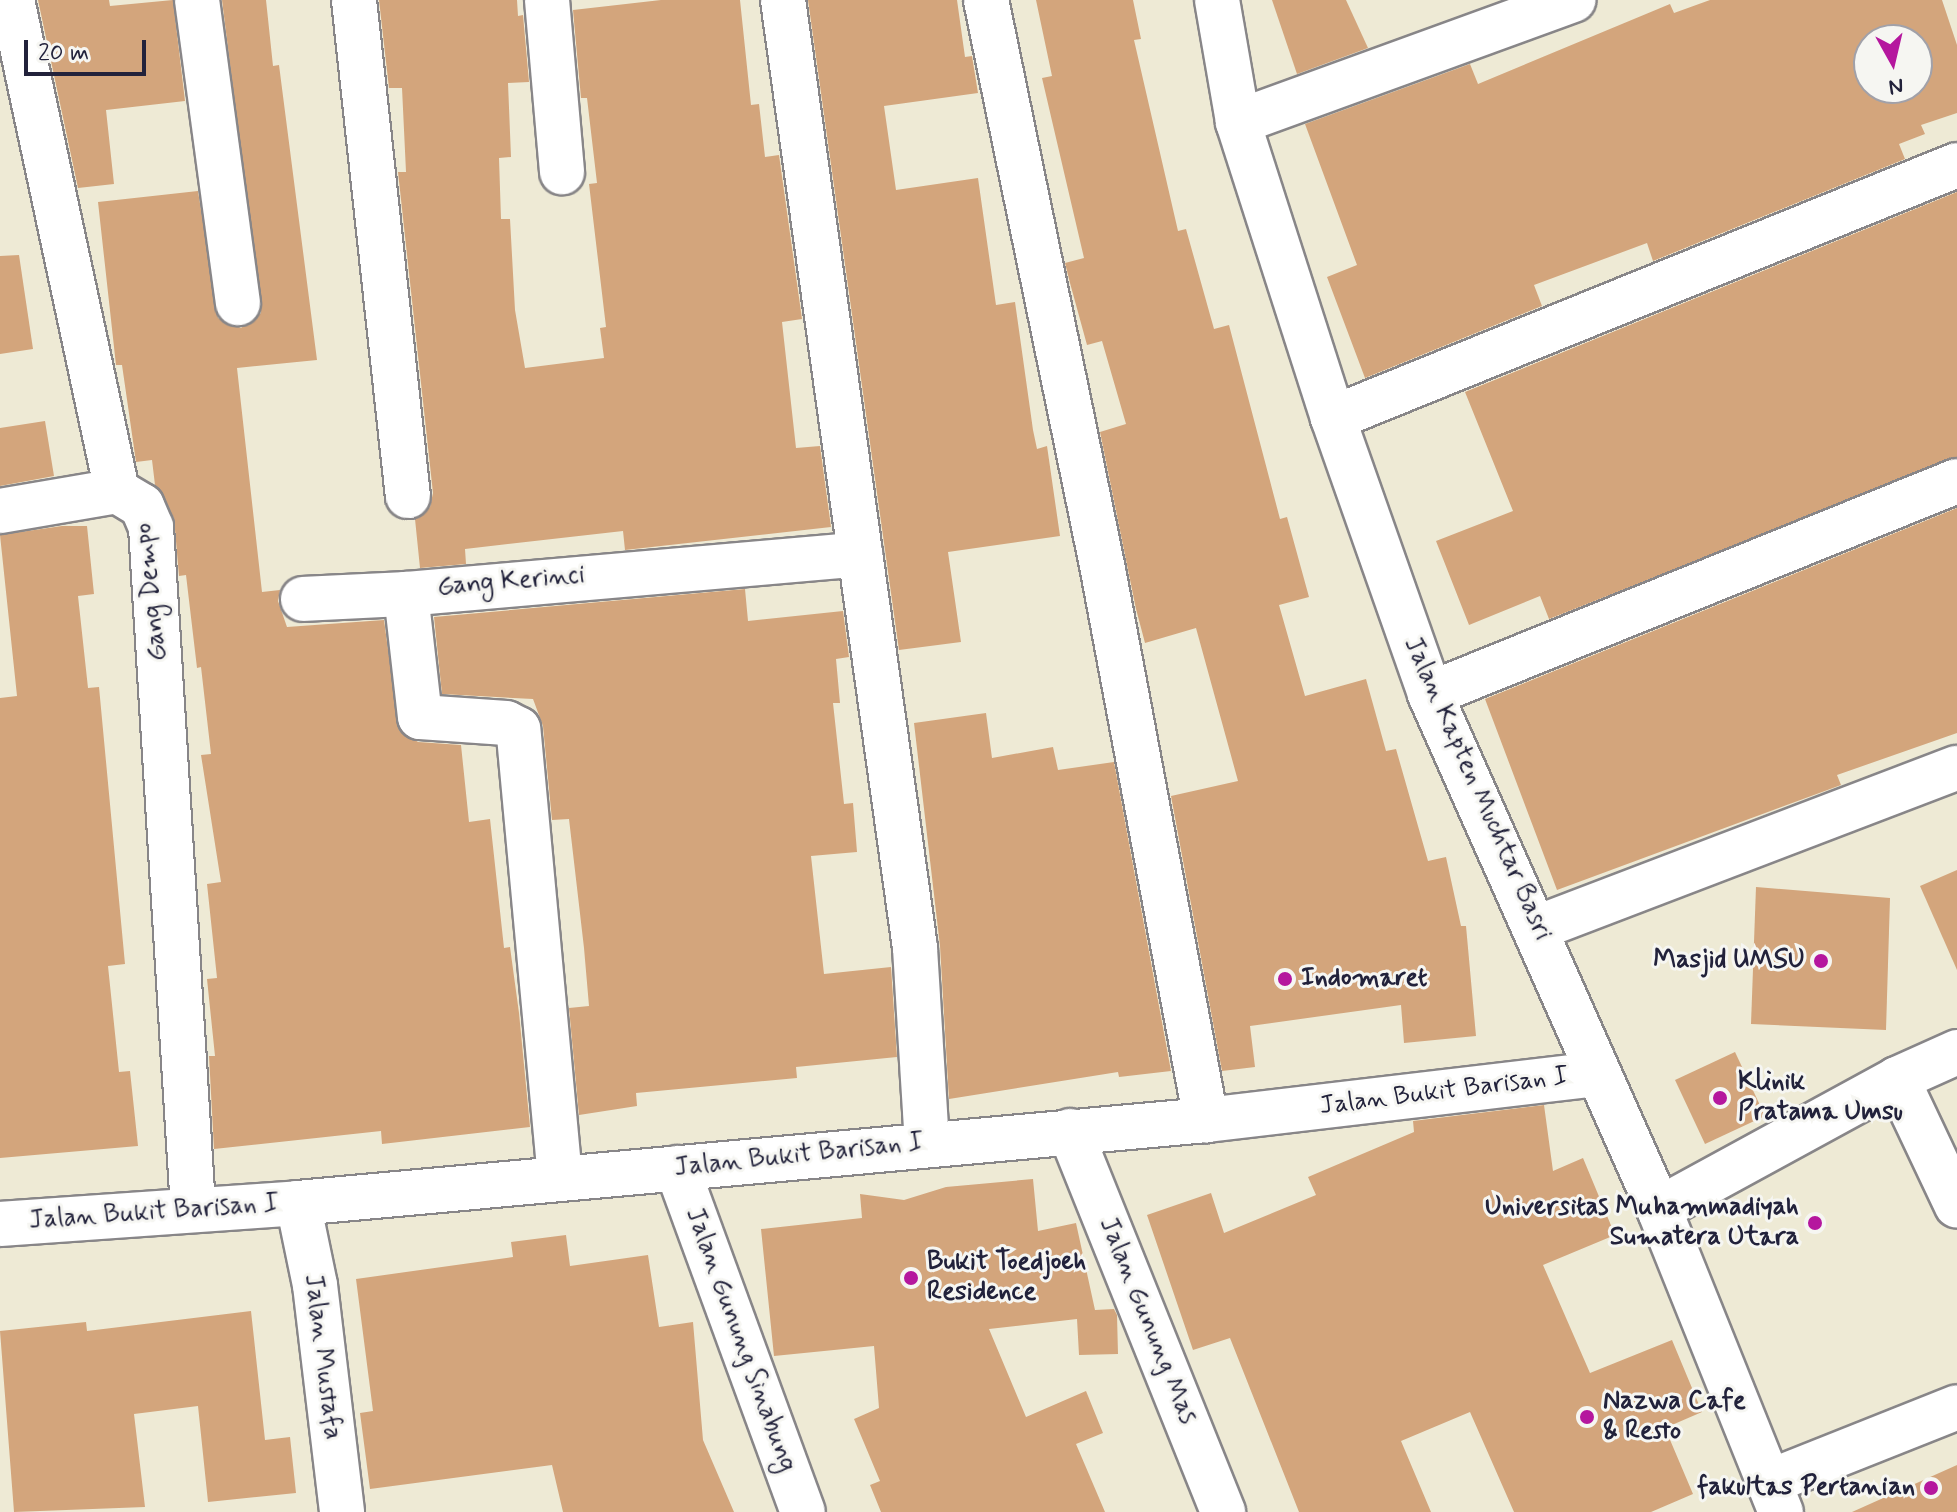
<!DOCTYPE html>
<style>
body{margin:0}
#map{position:relative;width:1957px;height:1512px;overflow:hidden;background:#eeead5;font-family:Mynerve,sans-serif}
div>[style]{position:absolute}
[style*='--x']{left:calc(var(--x)*1px);top:calc(var(--y)*1px);width:calc(var(--w)*1px);rotate:calc(var(--a)*1deg)}
.building>*{inset:0;background:#d3a57c}
.roads{filter:drop-shadow(2px 0 #888688) drop-shadow(-2px 0 #888688) drop-shadow(0 2px #888688) drop-shadow(0 -2px #888688)}
.minor>*{height:44px;margin:-22px;padding:0 22px;transform-origin:22px;border-radius:22px;background:#fff}
.dots>*{width:22px;height:22px;translate:-50% -50%;box-sizing:border-box;border:4px solid #f6f6f2;border-radius:50%}
span{translate:-50% -50%;white-space:nowrap;text-align:center;line-height:1.15;-webkit-text-stroke:6px #f6f6f2;paint-order:stroke}
.street-label{font-size:26px;color:#22223b}
.poi-label{font-size:26px;color:#22223b;font-weight:700}
.right{translate:-100% -50%;text-align:right}
.left{translate:0 -50%;text-align:left}
.north{position:absolute;left:1853px;top:24px;width:80px;height:80px;box-sizing:border-box;background:#f6f6f2;border:2px solid #a1a1a9;border-radius:50%;rotate:172deg;font-size:22px;font-weight:700;line-height:32px;text-align:center;color:#22223b}
.north::after{content:'';display:block;margin:auto;width:28px;height:36px;background:#b5179e;clip-path:polygon(50% 0,100% 100%,50% 72%,0 100%)}
.scale{position:absolute;left:24px;top:40px;width:122px;height:36px;box-sizing:border-box;border:4px solid #22223b;border-top:0;padding-left:10px;font-size:24px;line-height:28px;white-space:nowrap;color:#22223b;-webkit-text-stroke:6px #f6f6f2;paint-order:stroke}
</style>
<div id="map">
<div class="building">
<i style="clip-path:polygon(38px 0,109px 0,110px 6px,173px 0,185px 101px,106px 110px,114px 184px,78px 188px)"></i>
<i style="clip-path:polygon(222px 0,266px 0,273px 66px,279px 65px,317px 360px,237px 368px,262px 592px,280px 590px,278px 601px,287px 627px,384px 620px,399px 730px,418px 742px,461px 745px,469px 822px,490px 819px,504px 948px,510px 947px,519px 1013px,530px 1127px,382px 1144px,381px 1131px,214px 1149px,209px 1056px,215px 1056px,207px 979px,217px 978px,207px 884px,221px 882px,201px 755px,211px 754px,201px 667px,197px 668px,186px 575px,179px 576px,174px 518px,155px 485px,152px 460px,136px 462px,122px 365px,116px 365px,98px 202px,198px 191px,218px 318px,241px 328px,261px 313px)"></i>
<i style="clip-path:polygon(379px 0,517px 0,518px 16px,523px 15px,529px 82px,508px 83px,511px 157px,499px 158px,501px 219px,510px 219px,515px 310px,525px 368px,604px 358px,600px 328px,606px 327px,589px 184px,597px 183px,587px 98px,581px 98px,573px 10px,661px 0,740px 0,751px 105px,759px 104px,765px 157px,779px 155px,802px 319px,782px 322px,796px 448px,820px 446px,831px 527px,625px 550px,623px 531px,465px 549px,466px 564px,420px 568px,415px 519px,430px 507px,433px 493px,398px 172px,406px 172px,402px 88px,389px 88px)"></i>
<i style="clip-path:polygon(808px 0,957px 0,965px 57px,972px 56px,978px 93px,884px 106px,896px 190px,978px 178px,996px 305px,1015px 302px,1033px 430px,1037px 449px,1047px 446px,1060px 536px,948px 552px,961px 642px,899px 650px)"></i>
<i style="clip-path:polygon(1036px 0,1133px 0,1141px 39px,1134px 40px,1178px 231px,1186px 229px,1214px 329px,1229px 325px,1280px 519px,1287px 517px,1309px 597px,1279px 605px,1305px 696px,1366px 679px,1386px 751px,1396px 749px,1428px 861px,1446px 857px,1461px 926px,1466px 926px,1476px 1036px,1404px 1043px,1401px 1005px,1250px 1026px,1255px 1067px,1222px 1071px,1171px 796px,1238px 781px,1196px 628px,1145px 643px,1136px 609px,1100px 432px,1126px 424px,1102px 341px,1087px 345px,1070px 283px,1065px 263px,1084px 258px,1042px 78px,1052px 76px)"></i>
<i style="clip-path:polygon(1272px 0,1346px 0,1368px 48px,1297px 74px)"></i>
<i style="clip-path:polygon(evenodd,1710px 0,1942px 0,1957px 45px,1957px 113px,1921px 125px,1925px 134px,1899px 144px,1905px 159px,1653px 261px,1647px 243px,1534px 285px,1542px 306px,1365px 378px,1327px 277px,1357px 265px,1305px 124px,1470px 64px,1478px 84px,1670px 4px,1674px 13px,1710px 0,1869px 40px,1917px 40px,1917px 88px,1869px 88px,1869px 40px)"></i>
<i style="clip-path:polygon(1957px 192px,1957px 457px,1549px 619px,1540px 596px,1469px 625px,1436px 541px,1513px 511px,1465px 392px)"></i>
<i style="clip-path:polygon(19px 255px,33px 349px,0 354px,0 256px)"></i>
<i style="clip-path:polygon(45px 421px,54px 476px,0 486px,0 428px)"></i>
<i style="clip-path:polygon(1957px 508px,1957px 733px,1837px 775px,1841px 785px,1557px 890px,1485px 699px)"></i>
<i style="clip-path:polygon(62px 526px,87px 526px,94px 594px,78px 596px,88px 688px,99px 687px,125px 964px,108px 966px,119px 1072px,130px 1071px,138px 1146px,0 1158px,0 698px,17px 696px,0 535px)"></i>
<i style="clip-path:polygon(745px 589px,748px 621px,843px 611px,849px 657px,836px 659px,840px 703px,833px 703px,844px 804px,853px 803px,857px 852px,811px 856px,824px 974px,891px 967px,897px 1057px,796px 1067px,797px 1078px,636px 1093px,637px 1106px,579px 1115px,569px 1008px,589px 1006px,584px 948px,569px 819px,552px 820px,543px 726px,533px 699px,442px 694px,434px 617px)"></i>
<i style="clip-path:polygon(986px 713px,992px 758px,1053px 747px,1058px 770px,1114px 762px,1171px 1071px,1119px 1077px,1118px 1072px,949px 1099px,940px 946px,914px 723px)"></i>
<i style="clip-path:polygon(1957px 870px,1957px 970px,1920px 886px)"></i>
<i style="clip-path:polygon(1756px 887px,1890px 898px,1886px 1030px,1751px 1024px)"></i>
<i style="clip-path:polygon(1735px 1052px,1765px 1116px,1705px 1144px,1675px 1080px)"></i>
<i style="clip-path:polygon(1544px 1105px,1553px 1171px,1583px 1158px,1615px 1235px,1543px 1265px,1590px 1373px,1672px 1340px,1702px 1412px,1665px 1428px,1693px 1494px,1651px 1512px,1514px 1512px,1470px 1412px,1401px 1441px,1431px 1512px,1299px 1512px,1230px 1338px,1193px 1350px,1147px 1215px,1211px 1193px,1224px 1233px,1316px 1195px,1308px 1177px,1414px 1132px,1413px 1121px)"></i>
<i style="clip-path:polygon(1033px 1179px,1038px 1231px,1076px 1223px,1095px 1310px,1114px 1309px,1117px 1315px,1118px 1354px,1079px 1355px,1077px 1319px,989px 1329px,1026px 1417px,1086px 1391px,1103px 1433px,1076px 1444px,1105px 1512px,881px 1512px,870px 1485px,880px 1481px,854px 1419px,879px 1408px,874px 1346px,774px 1356px,761px 1229px,862px 1218px,860px 1194px,904px 1200px,946px 1187px)"></i>
<i style="clip-path:polygon(566px 1235px,570px 1266px,648px 1255px,659px 1327px,693px 1322px,703px 1440px,734px 1512px,563px 1512px,552px 1465px,370px 1489px,360px 1413px,373px 1411px,356px 1279px,513px 1257px,511px 1242px)"></i>
<i style="clip-path:polygon(251px 1311px,265px 1440px,290px 1437px,296px 1493px,208px 1502px,198px 1406px,134px 1414px,145px 1507px,14px 1512px,0 1331px,86px 1322px,87px 1331px)"></i>
<i style="clip-path:polygon(1957px 1465px,1957px 1512px,1852px 1512px)"></i>
</div>
<div class="roads">
<div class="minor">
<i style="--x:12;--y:0;--w:502;--a:77.93"></i>
<i style="--x:117;--y:491;--w:29;--a:31"></i>
<i style="--x:142;--y:506;--w:23;--a:67"></i>
<i style="--x:151;--y:527;--w:682;--a:86.47"></i>
<i style="--x:197;--y:0;--w:306;--a:82.3"></i>
<i style="--x:354;--y:0;--w:499;--a:83.8"></i>
<i style="--x:547;--y:0;--w:173;--a:85"></i>
<i style="--x:783;--y:0;--w:957;--a:82.07"></i>
<i style="--x:915;--y:948;--w:195;--a:86.5"></i>
<i style="--x:986;--y:0;--w:582;--a:78.4"></i>
<i style="--x:1103;--y:570;--w:560;--a:79.39"></i>
<i style="--x:1217;--y:0;--w:124;--a:80.2"></i>
<i style="--x:1238;--y:122;--w:311;--a:72.2"></i>
<i style="--x:1333;--y:418;--w:293;--a:70.6"></i>
<i style="--x:1430;--y:694;--w:564;--a:66.03"></i>
<i style="--x:1659;--y:1209;--w:327;--a:68.1"></i>
<i style="--x:1238;--y:122;--w:357;--a:-20"></i>
<i style="--x:1333;--y:418;--w:673;--a:-22.07"></i>
<i style="--x:0;--y:511;--w:119;--a:-9.7"></i>
<i style="--x:303;--y:599;--w:103;--a:-2.8"></i>
<i style="--x:1430;--y:694;--w:568;--a:-22.01"></i>
<i style="--x:1537;--y:928;--w:449;--a:-20.9"></i>
<i style="--x:1897;--y:1079;--w:140;--a:64.7"></i>
<i style="--x:1070;--y:1131;--w:411;--a:68.1"></i>
<i style="--x:677;--y:1168;--w:366;--a:69.9"></i>
<i style="--x:560;--y:1178;--w:451;--a:-95.3"></i>
<i style="--x:518;--y:729;--w:13;--a:-153"></i>
<i style="--x:506;--y:723;--w:86;--a:-176"></i>
<i style="--x:420;--y:717;--w:124;--a:-96.5"></i>
<i style="--x:406;--y:594;--w:456;--a:-5"></i>
<i style="--x:298;--y:1203;--w:84;--a:78.3"></i>
<i style="--x:315;--y:1285;--w:229;--a:83.2"></i>
<i style="--x:1659;--y:1209;--w:271;--a:-28.6"></i>
<i style="--x:1897;--y:1079;--w:66;--a:-24.2"></i>
<i style="--x:0;--y:1224;--w:299;--a:-4"></i>
<i style="--x:298;--y:1203;--w:912;--a:-5.22"></i>
<i style="--x:1206;--y:1120;--w:394;--a:-6.7"></i>
<i style="--x:1769;--y:1482;--w:202;--a:-21.7"></i>
</div>
</div>
<div class="dots">
<i style="left:1821px;top:961px;background:#b5179e"></i>
<i style="left:1285px;top:979px;background:#b5179e"></i>
<i style="left:1720px;top:1098px;background:#b5179e"></i>
<i style="left:1815px;top:1223px;background:#b5179e"></i>
<i style="left:911px;top:1278px;background:#b5179e"></i>
<i style="left:1587px;top:1417px;background:#b5179e"></i>
<i style="left:1931px;top:1488px;background:#b5179e"></i>
</div>
<div class="street-label">
<span style="left:511px;top:582px;rotate:-5deg">Gang Kerinci</span>
<span style="left:152px;top:592px;rotate:-96deg">Gang Dempo</span>
<span style="left:1477px;top:789px;rotate:66deg">Jalan Kapten Muchtar Basri</span>
<span style="left:1444px;top:1092px;rotate:-7deg">Jalan Bukit Barisan I</span>
<span style="left:799px;top:1156px;rotate:-6deg">Jalan Bukit Barisan I</span>
<span style="left:154px;top:1213px;rotate:-4deg">Jalan Bukit Barisan I</span>
<span style="left:1147px;top:1321px;rotate:68deg">Jalan Gunung Mas</span>
<span style="left:740px;top:1340px;rotate:70deg">Jalan Gunung Sinabung</span>
<span style="left:322px;top:1357px;rotate:83deg">Jalan Mustafa</span>
</div>
<div class="poi-label">
<span class="right" style="left:1805px;top:961px">Masjid UMSU</span>
<span class="left" style="left:1301px;top:979px">Indomaret</span>
<span class="left" style="left:1738px;top:1098px">Klinik<br>Pratama Umsu</span>
<span class="right" style="left:1799px;top:1223px">Universitas Muhammadiyah<br>Sumatera Utara</span>
<span class="left" style="left:927px;top:1278px">Bukit Toedjoeh<br>Residence</span>
<span class="left" style="left:1603px;top:1417px">Nazwa Cafe<br>&amp; Resto</span>
<span class="right" style="left:1915px;top:1488px">fakultas Pertanian</span>
</div>
<div class="north">N</div>
<div class="scale">20 m</div>
</div>
